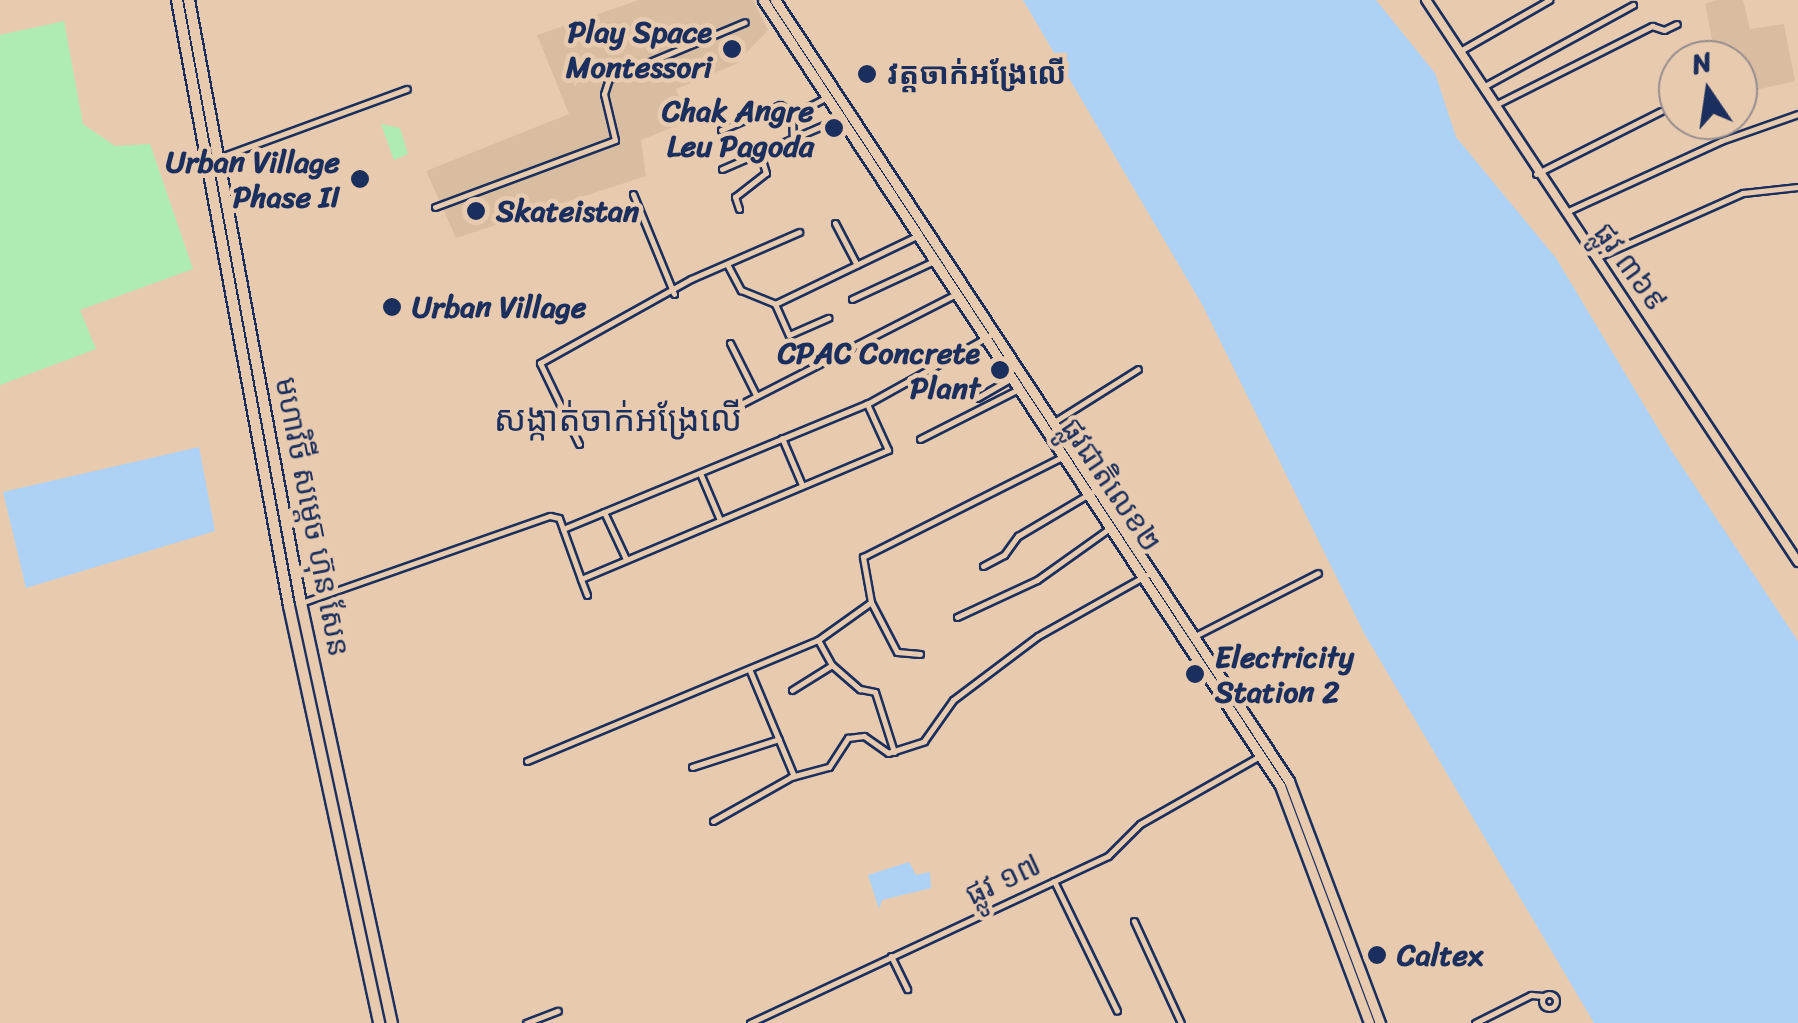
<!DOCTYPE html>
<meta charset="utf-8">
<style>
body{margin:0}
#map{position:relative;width:1798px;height:1023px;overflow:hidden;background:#e8cbaf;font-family:Sriracha,"Noto Sans Khmer",sans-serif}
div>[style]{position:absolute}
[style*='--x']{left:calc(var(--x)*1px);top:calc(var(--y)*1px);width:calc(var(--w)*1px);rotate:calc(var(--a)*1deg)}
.built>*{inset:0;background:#d9bda0}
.green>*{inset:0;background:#aeecb3}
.water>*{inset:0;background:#add2f6}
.roads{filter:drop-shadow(2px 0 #1b2f5e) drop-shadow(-2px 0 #1b2f5e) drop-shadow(0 2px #1b2f5e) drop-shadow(0 -2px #1b2f5e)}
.street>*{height:5px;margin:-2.5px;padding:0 2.5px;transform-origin:2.5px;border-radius:2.5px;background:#e8cbaf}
.street>.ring{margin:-2.5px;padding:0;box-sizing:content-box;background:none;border:5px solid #e8cbaf;border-radius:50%}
.secondary>*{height:8px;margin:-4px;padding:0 4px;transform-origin:4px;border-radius:4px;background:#e8cbaf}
.primary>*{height:9px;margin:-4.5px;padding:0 4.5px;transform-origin:4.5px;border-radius:4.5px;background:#e8cbaf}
.highway>*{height:10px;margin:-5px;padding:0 5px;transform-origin:5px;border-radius:5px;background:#e8cbaf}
.dots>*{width:28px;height:28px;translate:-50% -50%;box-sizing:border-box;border:5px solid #e8cbaf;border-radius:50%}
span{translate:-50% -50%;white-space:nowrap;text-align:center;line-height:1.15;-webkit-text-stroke:9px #e8cbaf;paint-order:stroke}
.poi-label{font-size:30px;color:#1b2f5e;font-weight:700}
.right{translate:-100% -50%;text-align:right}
.left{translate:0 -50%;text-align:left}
.street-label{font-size:30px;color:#1b2f5e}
.quarter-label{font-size:35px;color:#1b2f5e}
.north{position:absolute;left:1658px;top:40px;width:100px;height:100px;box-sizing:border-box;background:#e8cbaf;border:2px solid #968d8f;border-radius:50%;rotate:347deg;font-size:28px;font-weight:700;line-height:40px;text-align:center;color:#1b2f5e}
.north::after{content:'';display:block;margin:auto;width:35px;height:45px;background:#1b2f5e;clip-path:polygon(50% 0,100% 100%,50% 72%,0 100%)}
</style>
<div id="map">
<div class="built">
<i style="clip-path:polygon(639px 0,753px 0,768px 30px,736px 64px,676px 89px,688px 121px,641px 140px,646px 176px,456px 238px,426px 171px,569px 114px,537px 35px)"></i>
<i style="clip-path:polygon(1717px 0,1743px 0,1750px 29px,1784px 24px,1795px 81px,1738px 94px,1738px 60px,1716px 60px,1705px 4px)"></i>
</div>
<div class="green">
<i style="clip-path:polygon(64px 21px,83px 124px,115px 146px,150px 144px,193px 269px,80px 310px,96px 349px,0 385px,0 35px)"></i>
<i style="clip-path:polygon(381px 124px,400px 128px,408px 154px,394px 160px)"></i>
</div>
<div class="water">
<i style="clip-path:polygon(1023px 0,1376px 0,1435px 73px,1456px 137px,1556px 258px,1671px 450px,1798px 641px,1798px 1023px,1594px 1023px,1364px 633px,1203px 306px)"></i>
<i style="clip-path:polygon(199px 447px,215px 531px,26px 588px,3px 492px)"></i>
<i style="clip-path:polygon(909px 862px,916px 875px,930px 872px,931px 888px,882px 900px,879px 909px,868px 875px)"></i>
</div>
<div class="roads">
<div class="street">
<i style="--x:1460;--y:51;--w:103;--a:-29.8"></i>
<i style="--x:1483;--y:87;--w:171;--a:-28.7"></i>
<i style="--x:1497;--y:104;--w:174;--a:-26.7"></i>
<i style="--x:1652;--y:26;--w:13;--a:18"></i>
<i style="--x:1664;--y:30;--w:14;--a:-25"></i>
<i style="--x:792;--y:115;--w:26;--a:88"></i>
<i style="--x:721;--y:130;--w:64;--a:-23"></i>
<i style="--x:780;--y:105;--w:17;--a:31"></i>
<i style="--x:795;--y:114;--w:36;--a:-28"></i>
<i style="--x:218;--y:158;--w:201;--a:-20.1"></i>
<i style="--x:722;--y:169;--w:126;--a:-23.3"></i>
<i style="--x:1536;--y:174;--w:140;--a:-26.7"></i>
<i style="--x:633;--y:194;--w:108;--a:67.7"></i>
<i style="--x:435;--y:207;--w:192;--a:-20.4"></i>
<i style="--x:615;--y:140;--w:47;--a:-103.4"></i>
<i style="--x:604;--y:94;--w:16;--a:-72"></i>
<i style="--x:609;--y:79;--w:147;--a:-22.7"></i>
<i style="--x:739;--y:209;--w:13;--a:-108"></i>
<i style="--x:735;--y:197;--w:39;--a:-38"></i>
<i style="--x:766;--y:173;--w:21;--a:-107"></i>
<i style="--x:1566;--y:212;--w:170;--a:-24.6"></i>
<i style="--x:1721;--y:141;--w:82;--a:-19.3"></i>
<i style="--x:835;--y:223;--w:47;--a:62.4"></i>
<i style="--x:1596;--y:258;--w:161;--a:-23.9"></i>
<i style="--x:1743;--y:193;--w:55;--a:-6.2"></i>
<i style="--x:727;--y:264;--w:30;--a:62"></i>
<i style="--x:741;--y:290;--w:37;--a:22"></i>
<i style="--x:775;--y:304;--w:160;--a:-25.6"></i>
<i style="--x:852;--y:299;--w:88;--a:-24.8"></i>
<i style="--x:775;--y:304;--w:34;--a:66"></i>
<i style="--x:789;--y:335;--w:43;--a:-23.6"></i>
<i style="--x:730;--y:343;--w:58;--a:63.4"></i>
<i style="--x:977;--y:398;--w:38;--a:-30"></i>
<i style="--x:1054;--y:422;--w:99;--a:-32.2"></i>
<i style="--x:704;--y:423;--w:281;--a:-27.1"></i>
<i style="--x:782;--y:438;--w:51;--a:66.9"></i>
<i style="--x:920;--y:439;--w:109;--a:-26.8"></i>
<i style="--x:579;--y:444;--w:90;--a:-115.7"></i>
<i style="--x:540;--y:363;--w:173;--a:-29.1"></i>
<i style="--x:691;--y:279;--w:118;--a:-23.5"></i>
<i style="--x:700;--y:473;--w:51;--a:66.9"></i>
<i style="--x:604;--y:512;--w:52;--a:64.9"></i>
<i style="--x:563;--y:529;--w:329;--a:-22.4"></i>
<i style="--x:867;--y:404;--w:144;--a:-29.1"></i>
<i style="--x:983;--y:566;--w:24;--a:-28"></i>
<i style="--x:1004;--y:555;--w:24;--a:-54"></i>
<i style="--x:1018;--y:536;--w:92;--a:-30.7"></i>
<i style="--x:587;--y:595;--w:17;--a:-111"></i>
<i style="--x:581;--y:579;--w:333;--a:-22.8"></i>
<i style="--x:888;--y:450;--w:51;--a:-114.5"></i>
<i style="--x:301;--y:603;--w:264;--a:-19.3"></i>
<i style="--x:550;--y:516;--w:9;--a:13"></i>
<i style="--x:559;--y:518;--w:65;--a:70.2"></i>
<i style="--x:957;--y:617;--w:88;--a:-24.8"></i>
<i style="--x:1037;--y:580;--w:90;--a:-35.5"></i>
<i style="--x:1195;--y:636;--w:138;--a:-27.1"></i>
<i style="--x:818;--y:640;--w:29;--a:61"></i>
<i style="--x:832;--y:665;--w:37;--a:41"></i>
<i style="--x:860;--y:689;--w:15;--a:11"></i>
<i style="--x:875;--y:692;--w:63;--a:72.4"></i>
<i style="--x:920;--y:654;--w:23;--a:-175"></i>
<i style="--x:897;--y:652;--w:56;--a:-117.5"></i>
<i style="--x:871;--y:602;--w:46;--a:-100.1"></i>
<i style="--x:863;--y:557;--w:223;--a:-26.7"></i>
<i style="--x:750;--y:671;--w:114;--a:67.3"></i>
<i style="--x:792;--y:690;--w:47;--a:-32"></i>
<i style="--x:527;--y:761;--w:315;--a:-22.6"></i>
<i style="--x:818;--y:640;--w:65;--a:-35.6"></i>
<i style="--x:692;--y:767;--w:91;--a:-17.8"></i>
<i style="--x:713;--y:821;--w:90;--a:-29.4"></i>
<i style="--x:791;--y:777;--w:39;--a:-15"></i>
<i style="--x:829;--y:767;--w:35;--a:-57"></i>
<i style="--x:848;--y:738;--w:16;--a:-7"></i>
<i style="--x:864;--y:736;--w:29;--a:35"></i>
<i style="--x:888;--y:753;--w:38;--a:-18"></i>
<i style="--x:924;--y:741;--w:50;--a:-54.7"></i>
<i style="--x:953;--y:700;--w:106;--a:-37"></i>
<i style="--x:1038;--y:636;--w:131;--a:-29.3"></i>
<i style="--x:1054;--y:881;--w:144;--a:64.1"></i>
<i style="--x:1134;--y:921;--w:112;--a:65.3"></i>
<i style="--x:891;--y:956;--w:37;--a:64"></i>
<i class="ring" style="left:1542px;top:994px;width:9px;height:9px"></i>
<i style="--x:526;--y:1023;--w:34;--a:-21"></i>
<i style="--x:750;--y:1023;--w:395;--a:-25"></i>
<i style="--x:1108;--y:856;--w:45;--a:-45"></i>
<i style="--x:1140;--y:824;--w:136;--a:-29.6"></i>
<i style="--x:1475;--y:1023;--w:63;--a:-26.6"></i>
<i style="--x:1531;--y:995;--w:12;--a:5"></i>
</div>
<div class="secondary">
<i style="--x:1426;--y:0;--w:674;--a:56.5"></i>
</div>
<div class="primary">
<i style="--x:763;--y:0;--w:941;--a:56.66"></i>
<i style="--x:1280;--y:786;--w:253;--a:69.4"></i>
<i style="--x:775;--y:0;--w:935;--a:56.65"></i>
<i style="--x:1289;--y:781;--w:259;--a:69.4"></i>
</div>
<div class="highway">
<i style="--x:177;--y:0;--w:616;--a:79.53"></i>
<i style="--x:289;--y:606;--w:427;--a:77.8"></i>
<i style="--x:189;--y:0;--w:613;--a:79.48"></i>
<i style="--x:301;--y:603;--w:430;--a:77.8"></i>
</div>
</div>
<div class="dots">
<i style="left:732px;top:49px;background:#1b2f5e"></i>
<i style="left:867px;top:74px;background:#1b2f5e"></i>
<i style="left:834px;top:128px;background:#1b2f5e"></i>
<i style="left:360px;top:179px;background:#1b2f5e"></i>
<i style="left:476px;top:211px;background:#1b2f5e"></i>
<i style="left:392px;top:307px;background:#1b2f5e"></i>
<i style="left:1000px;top:370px;background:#1b2f5e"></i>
<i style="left:1195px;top:674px;background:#1b2f5e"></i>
<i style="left:1377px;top:955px;background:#1b2f5e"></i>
</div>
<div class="poi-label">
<span class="right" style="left:712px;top:49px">Play Space<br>Montessori</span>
<span class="left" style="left:887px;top:74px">វត្តចាក់អង្រែលើ</span>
<span class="right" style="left:814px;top:128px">Chak Angre<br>Leu Pagoda</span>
<span class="right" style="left:340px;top:179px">Urban Village<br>Phase II</span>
<span class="left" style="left:496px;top:211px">Skateistan</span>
<span class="left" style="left:412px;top:307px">Urban Village</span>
<span class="right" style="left:980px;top:370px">CPAC Concrete<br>Plant</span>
<span class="left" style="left:1215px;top:674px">Electricity<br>Station 2</span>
<span class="left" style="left:1397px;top:955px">Caltex</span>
</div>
<div class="street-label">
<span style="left:1630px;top:267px;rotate:54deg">ផ្លូវ ៣៦៩</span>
<span style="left:1111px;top:485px;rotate:56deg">ផ្លូវជាតិលេខ២</span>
<span style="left:312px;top:517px;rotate:79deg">មហាវិថី សម្តេច ហ៊ុន សែន</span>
<span style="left:1003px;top:880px;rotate:-25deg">ផ្លូវ ១៧</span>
</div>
<div class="quarter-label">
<span style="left:618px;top:419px">សង្កាត់ចាក់អង្រែលើ</span>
</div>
<div class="north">N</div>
</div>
